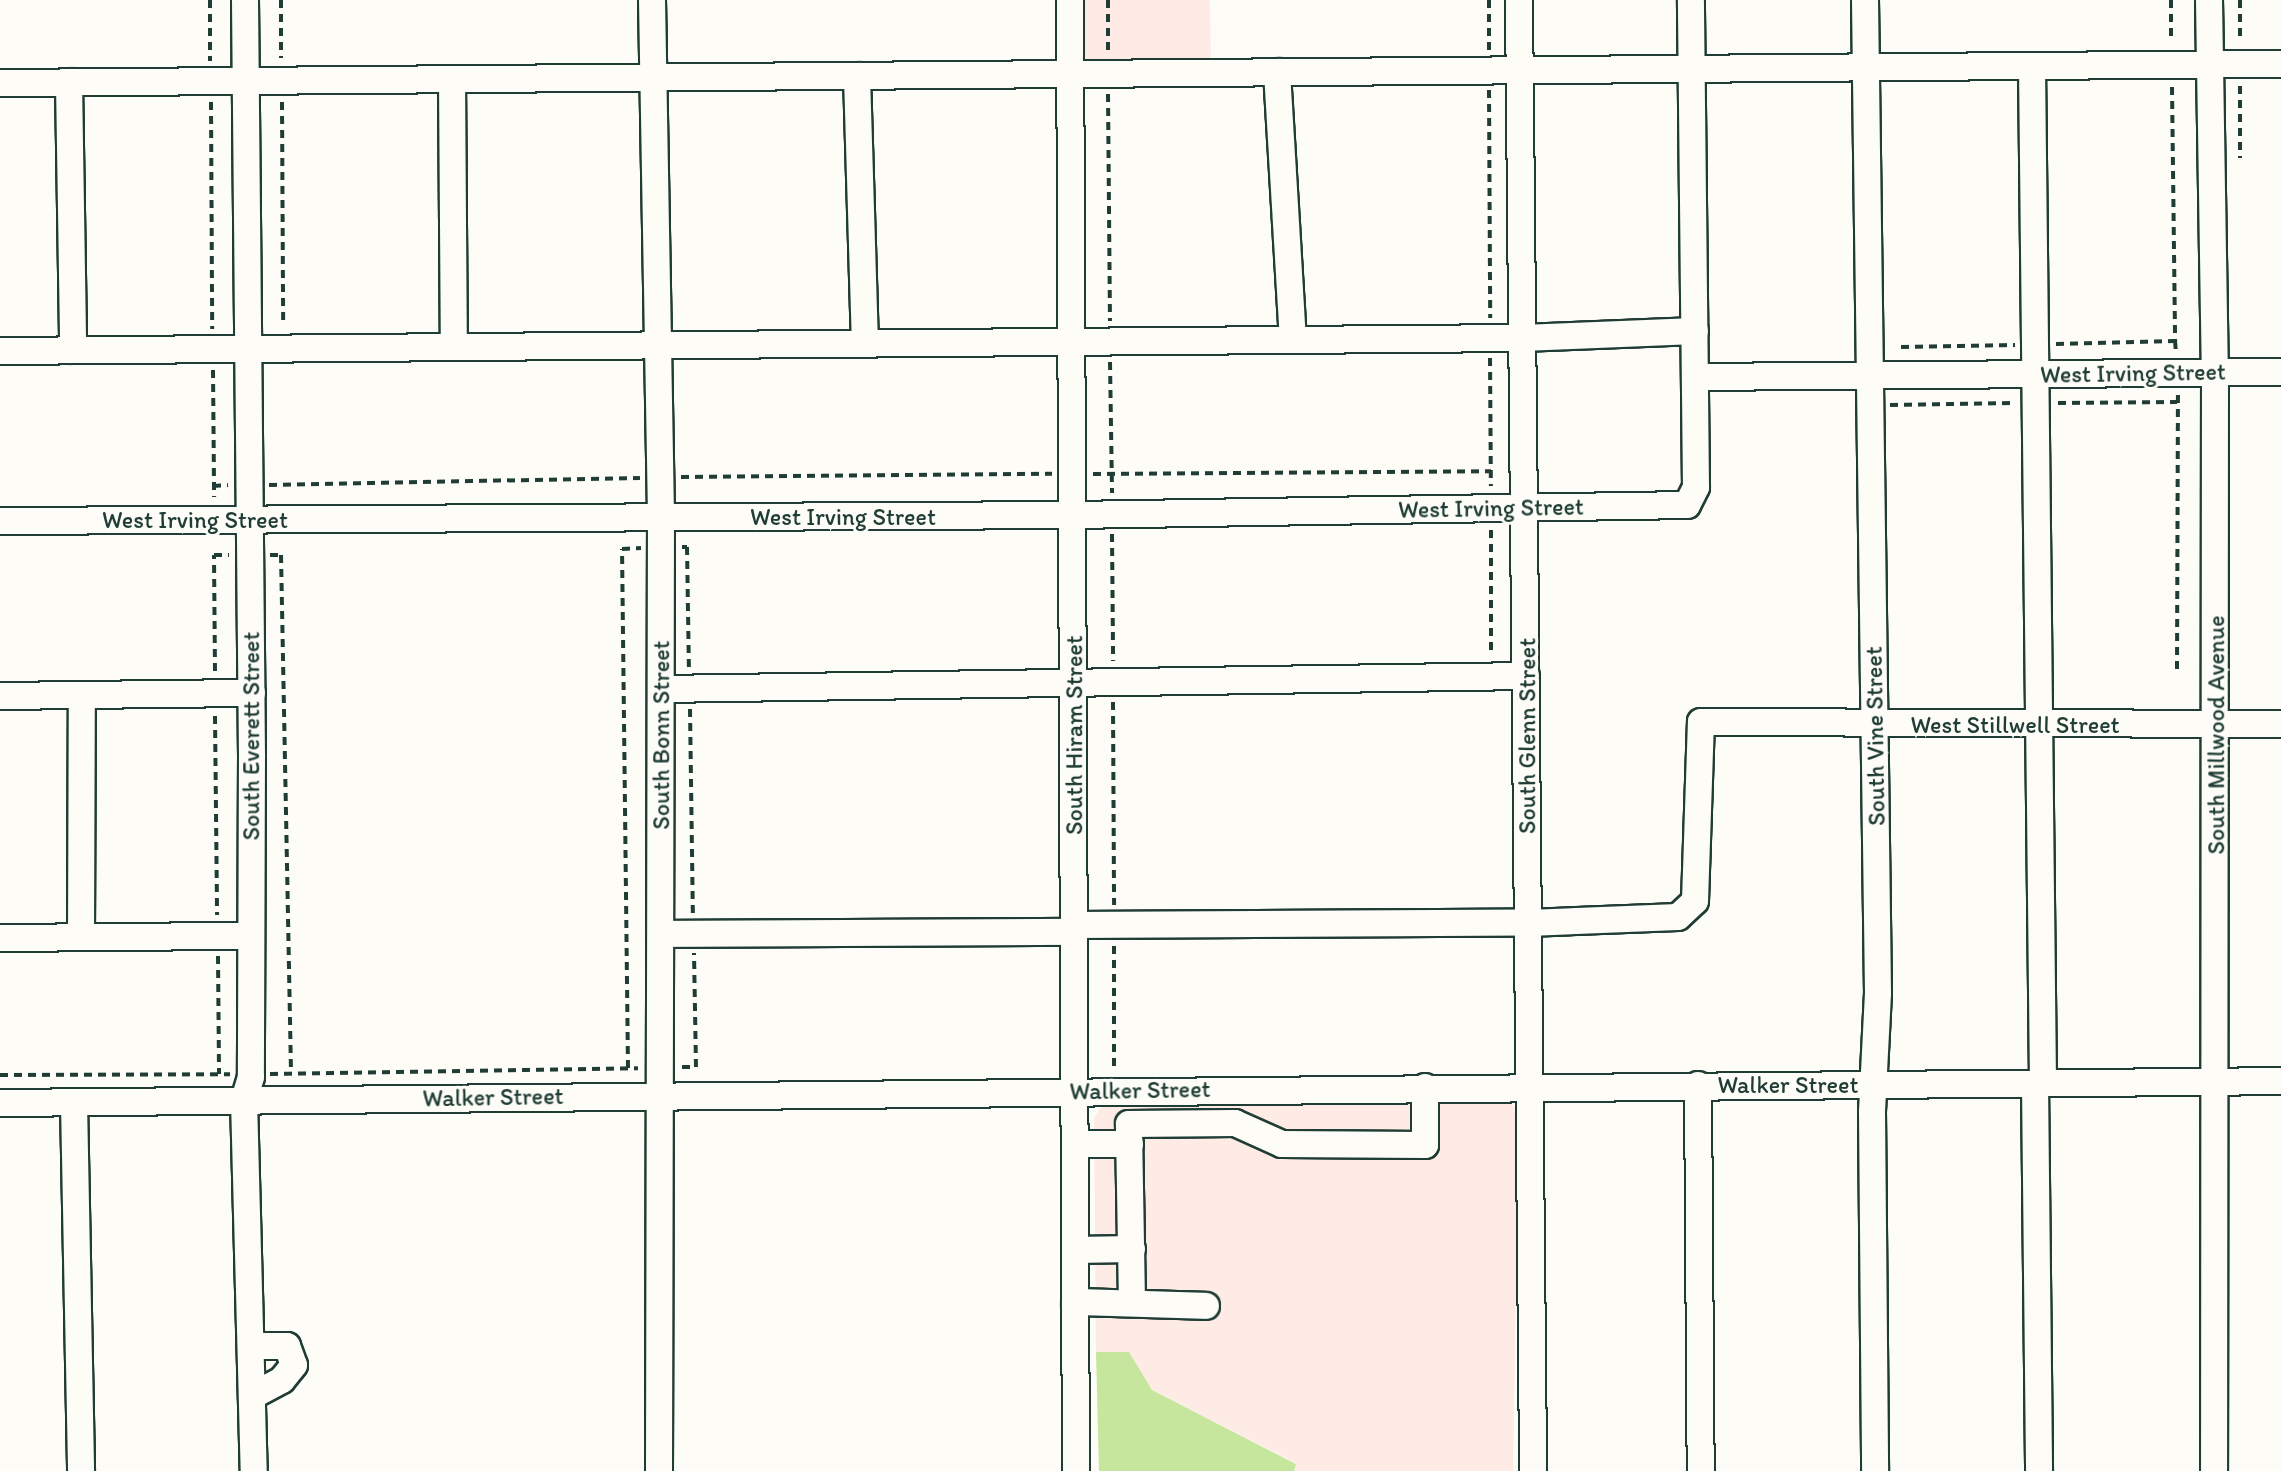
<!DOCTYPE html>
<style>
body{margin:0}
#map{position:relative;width:2281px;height:1471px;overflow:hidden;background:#fdfcf7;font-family:Itim,sans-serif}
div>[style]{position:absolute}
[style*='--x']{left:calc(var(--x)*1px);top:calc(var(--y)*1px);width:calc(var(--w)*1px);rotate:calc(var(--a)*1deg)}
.built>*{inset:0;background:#feebe5}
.green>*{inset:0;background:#c6e69e}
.path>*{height:4px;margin-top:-2px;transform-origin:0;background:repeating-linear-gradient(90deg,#1f3d34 0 8px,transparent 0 14px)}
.roads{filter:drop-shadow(2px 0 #1f3d34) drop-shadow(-2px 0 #1f3d34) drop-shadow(0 2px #1f3d34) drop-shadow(0 -2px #1f3d34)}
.minor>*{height:26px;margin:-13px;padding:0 13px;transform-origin:13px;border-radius:13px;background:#fdfcf7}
span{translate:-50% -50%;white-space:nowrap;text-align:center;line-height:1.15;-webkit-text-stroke:6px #fdfcf7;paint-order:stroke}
.street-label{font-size:24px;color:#1f3d34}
</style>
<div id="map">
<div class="built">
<i style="clip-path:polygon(1083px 0,1210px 0,1211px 67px,1084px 67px)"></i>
<i style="clip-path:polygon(1508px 1102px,1519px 1110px,1513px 1471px,1294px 1471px,1296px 1463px,1152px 1390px,1129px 1353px,1096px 1352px,1094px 1118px,1101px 1107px)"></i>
</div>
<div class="green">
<i style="clip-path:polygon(1096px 1352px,1129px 1352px,1152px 1390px,1296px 1464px,1294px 1471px,1099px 1471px)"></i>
</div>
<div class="path">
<i style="--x:210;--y:0;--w:61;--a:90"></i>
<i style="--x:281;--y:0;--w:58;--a:90"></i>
<i style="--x:1108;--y:0;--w:53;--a:90"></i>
<i style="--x:1489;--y:0;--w:50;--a:90"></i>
<i style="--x:2171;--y:0;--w:42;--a:90"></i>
<i style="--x:2240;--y:0;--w:42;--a:90"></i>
<i style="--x:2240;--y:86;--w:72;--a:90"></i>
<i style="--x:2172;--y:87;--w:254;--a:89.3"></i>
<i style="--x:1489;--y:90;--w:228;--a:89.7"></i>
<i style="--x:1108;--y:94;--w:227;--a:89.5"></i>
<i style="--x:211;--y:102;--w:227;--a:89.7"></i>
<i style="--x:282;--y:102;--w:224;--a:89.7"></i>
<i style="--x:2056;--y:344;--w:119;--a:-1.4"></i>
<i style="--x:2175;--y:341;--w:12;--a:85"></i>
<i style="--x:1901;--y:347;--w:114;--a:-1"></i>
<i style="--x:1490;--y:358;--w:128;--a:89.6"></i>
<i style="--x:1110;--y:362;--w:131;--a:89.1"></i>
<i style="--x:213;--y:370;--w:127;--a:89.5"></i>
<i style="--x:2058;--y:403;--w:119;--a:-0.5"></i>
<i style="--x:1890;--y:405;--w:123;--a:-0.9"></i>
<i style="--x:1093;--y:474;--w:398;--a:-0.4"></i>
<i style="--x:681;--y:477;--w:371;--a:-0.5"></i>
<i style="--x:269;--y:485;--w:371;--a:-1.1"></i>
<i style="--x:213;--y:486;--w:15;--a:-4"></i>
<i style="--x:1491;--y:530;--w:124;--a:90"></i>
<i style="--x:1112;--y:534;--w:127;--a:89.5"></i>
<i style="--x:682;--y:547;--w:5;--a:0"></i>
<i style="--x:687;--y:547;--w:122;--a:89.1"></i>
<i style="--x:270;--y:555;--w:11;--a:0"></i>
<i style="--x:281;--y:555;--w:518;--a:88.89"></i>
<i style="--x:2177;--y:669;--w:275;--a:-89.8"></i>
<i style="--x:215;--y:671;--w:116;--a:-90.5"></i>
<i style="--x:214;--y:555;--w:15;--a:0"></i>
<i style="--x:1113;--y:702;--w:203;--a:89.7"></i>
<i style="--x:690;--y:709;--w:204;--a:89.2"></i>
<i style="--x:215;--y:716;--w:199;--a:89.4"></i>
<i style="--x:1114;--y:946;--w:121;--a:90"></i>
<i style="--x:218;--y:956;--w:118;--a:89.5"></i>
<i style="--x:682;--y:1067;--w:14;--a:0"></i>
<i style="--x:696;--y:1067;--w:114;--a:-91"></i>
<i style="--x:628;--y:1068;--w:519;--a:-90.66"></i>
<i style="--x:622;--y:549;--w:19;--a:-3"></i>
<i style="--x:270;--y:1074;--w:368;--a:-0.9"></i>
<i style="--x:0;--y:1075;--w:230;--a:-0.2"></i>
</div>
<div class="roads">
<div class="minor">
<i style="--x:245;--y:0;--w:755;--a:89.47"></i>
<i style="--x:252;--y:755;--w:322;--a:90.2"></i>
<i style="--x:251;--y:1077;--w:24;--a:107"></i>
<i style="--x:244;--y:1100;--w:371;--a:88.5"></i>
<i style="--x:652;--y:0;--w:518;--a:89"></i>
<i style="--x:661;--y:518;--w:953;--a:90.12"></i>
<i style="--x:1070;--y:0;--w:1471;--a:89.77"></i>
<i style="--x:1519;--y:0;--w:1471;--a:89.45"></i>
<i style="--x:1865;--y:0;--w:993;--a:89.25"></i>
<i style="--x:1878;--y:993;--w:119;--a:92.9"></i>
<i style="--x:1872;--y:1112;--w:359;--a:89.5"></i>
<i style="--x:2209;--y:0;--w:372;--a:89.1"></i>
<i style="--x:2215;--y:372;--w:1099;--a:90.05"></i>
<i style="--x:2032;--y:66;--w:1017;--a:89.38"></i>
<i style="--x:1277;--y:72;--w:268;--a:86.6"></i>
<i style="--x:857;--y:76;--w:267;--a:88.3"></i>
<i style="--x:452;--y:79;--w:268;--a:89.6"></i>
<i style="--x:69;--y:82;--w:268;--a:89.1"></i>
<i style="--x:0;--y:83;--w:2281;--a:-0.48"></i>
<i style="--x:0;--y:351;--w:1523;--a:-0.49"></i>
<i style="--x:1523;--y:338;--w:172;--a:-2.3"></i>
<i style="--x:1696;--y:377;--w:585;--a:-0.49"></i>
<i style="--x:0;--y:521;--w:1073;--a:-0.32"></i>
<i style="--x:1073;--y:515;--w:614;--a:-0.93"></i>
<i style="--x:1687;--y:505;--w:20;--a:-63"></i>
<i style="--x:1696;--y:487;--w:487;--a:-90.6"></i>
<i style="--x:661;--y:689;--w:865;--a:-0.86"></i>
<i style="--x:0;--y:696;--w:252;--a:-0.7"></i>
<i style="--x:1074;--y:925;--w:454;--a:-0.3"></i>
<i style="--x:1528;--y:923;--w:150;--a:-2.3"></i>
<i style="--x:1678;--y:917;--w:23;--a:-43"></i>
<i style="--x:1695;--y:901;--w:179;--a:-88.1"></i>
<i style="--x:1701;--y:722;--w:580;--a:0.2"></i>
<i style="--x:662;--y:934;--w:412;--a:-0.3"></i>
<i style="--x:81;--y:937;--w:242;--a:-89.8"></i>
<i style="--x:0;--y:938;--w:251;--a:-0.5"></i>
<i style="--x:2035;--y:1083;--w:388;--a:89.4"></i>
<i style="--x:1698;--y:1085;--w:386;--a:89.6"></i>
<i style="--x:74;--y:1102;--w:369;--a:88.9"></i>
<i style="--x:0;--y:1103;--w:2281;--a:-0.55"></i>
<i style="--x:1075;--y:1144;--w:55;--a:0"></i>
<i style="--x:1075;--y:1250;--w:57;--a:-1"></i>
<i style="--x:1075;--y:1302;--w:131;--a:1.7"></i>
<i style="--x:1132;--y:1302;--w:178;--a:-91"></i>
<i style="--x:1129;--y:1124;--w:106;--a:-0.5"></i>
<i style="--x:1235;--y:1123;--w:51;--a:24.1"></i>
<i style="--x:1282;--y:1144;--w:143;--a:0.4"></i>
<i style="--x:1425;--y:1145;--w:58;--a:-90"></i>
<i style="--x:251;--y:1346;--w:36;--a:0"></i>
<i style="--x:287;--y:1346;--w:20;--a:70"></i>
<i style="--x:294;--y:1365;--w:19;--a:129"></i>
<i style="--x:282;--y:1380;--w:34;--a:152"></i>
</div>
</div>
<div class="street-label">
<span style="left:2133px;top:373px;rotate:-1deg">West Irving Street</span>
<span style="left:1491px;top:508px;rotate:-1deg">West Irving Street</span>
<span style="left:843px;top:517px">West Irving Street</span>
<span style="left:195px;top:520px">West Irving Street</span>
<span style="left:2015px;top:725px">West Stillwell Street</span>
<span style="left:661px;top:735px;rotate:-90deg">South Bonn Street</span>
<span style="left:1074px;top:735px;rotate:-90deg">South Hiram Street</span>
<span style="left:2216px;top:735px;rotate:-90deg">South Millwood Avenue</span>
<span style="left:251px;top:736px;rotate:-90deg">South Everett Street</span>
<span style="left:1527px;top:736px;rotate:-90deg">South Glenn Street</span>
<span style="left:1875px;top:736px;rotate:-91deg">South Vine Street</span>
<span style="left:1788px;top:1085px">Walker Street</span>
<span style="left:1140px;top:1090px;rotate:-1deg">Walker Street</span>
<span style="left:493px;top:1097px;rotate:-1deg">Walker Street</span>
</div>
</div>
